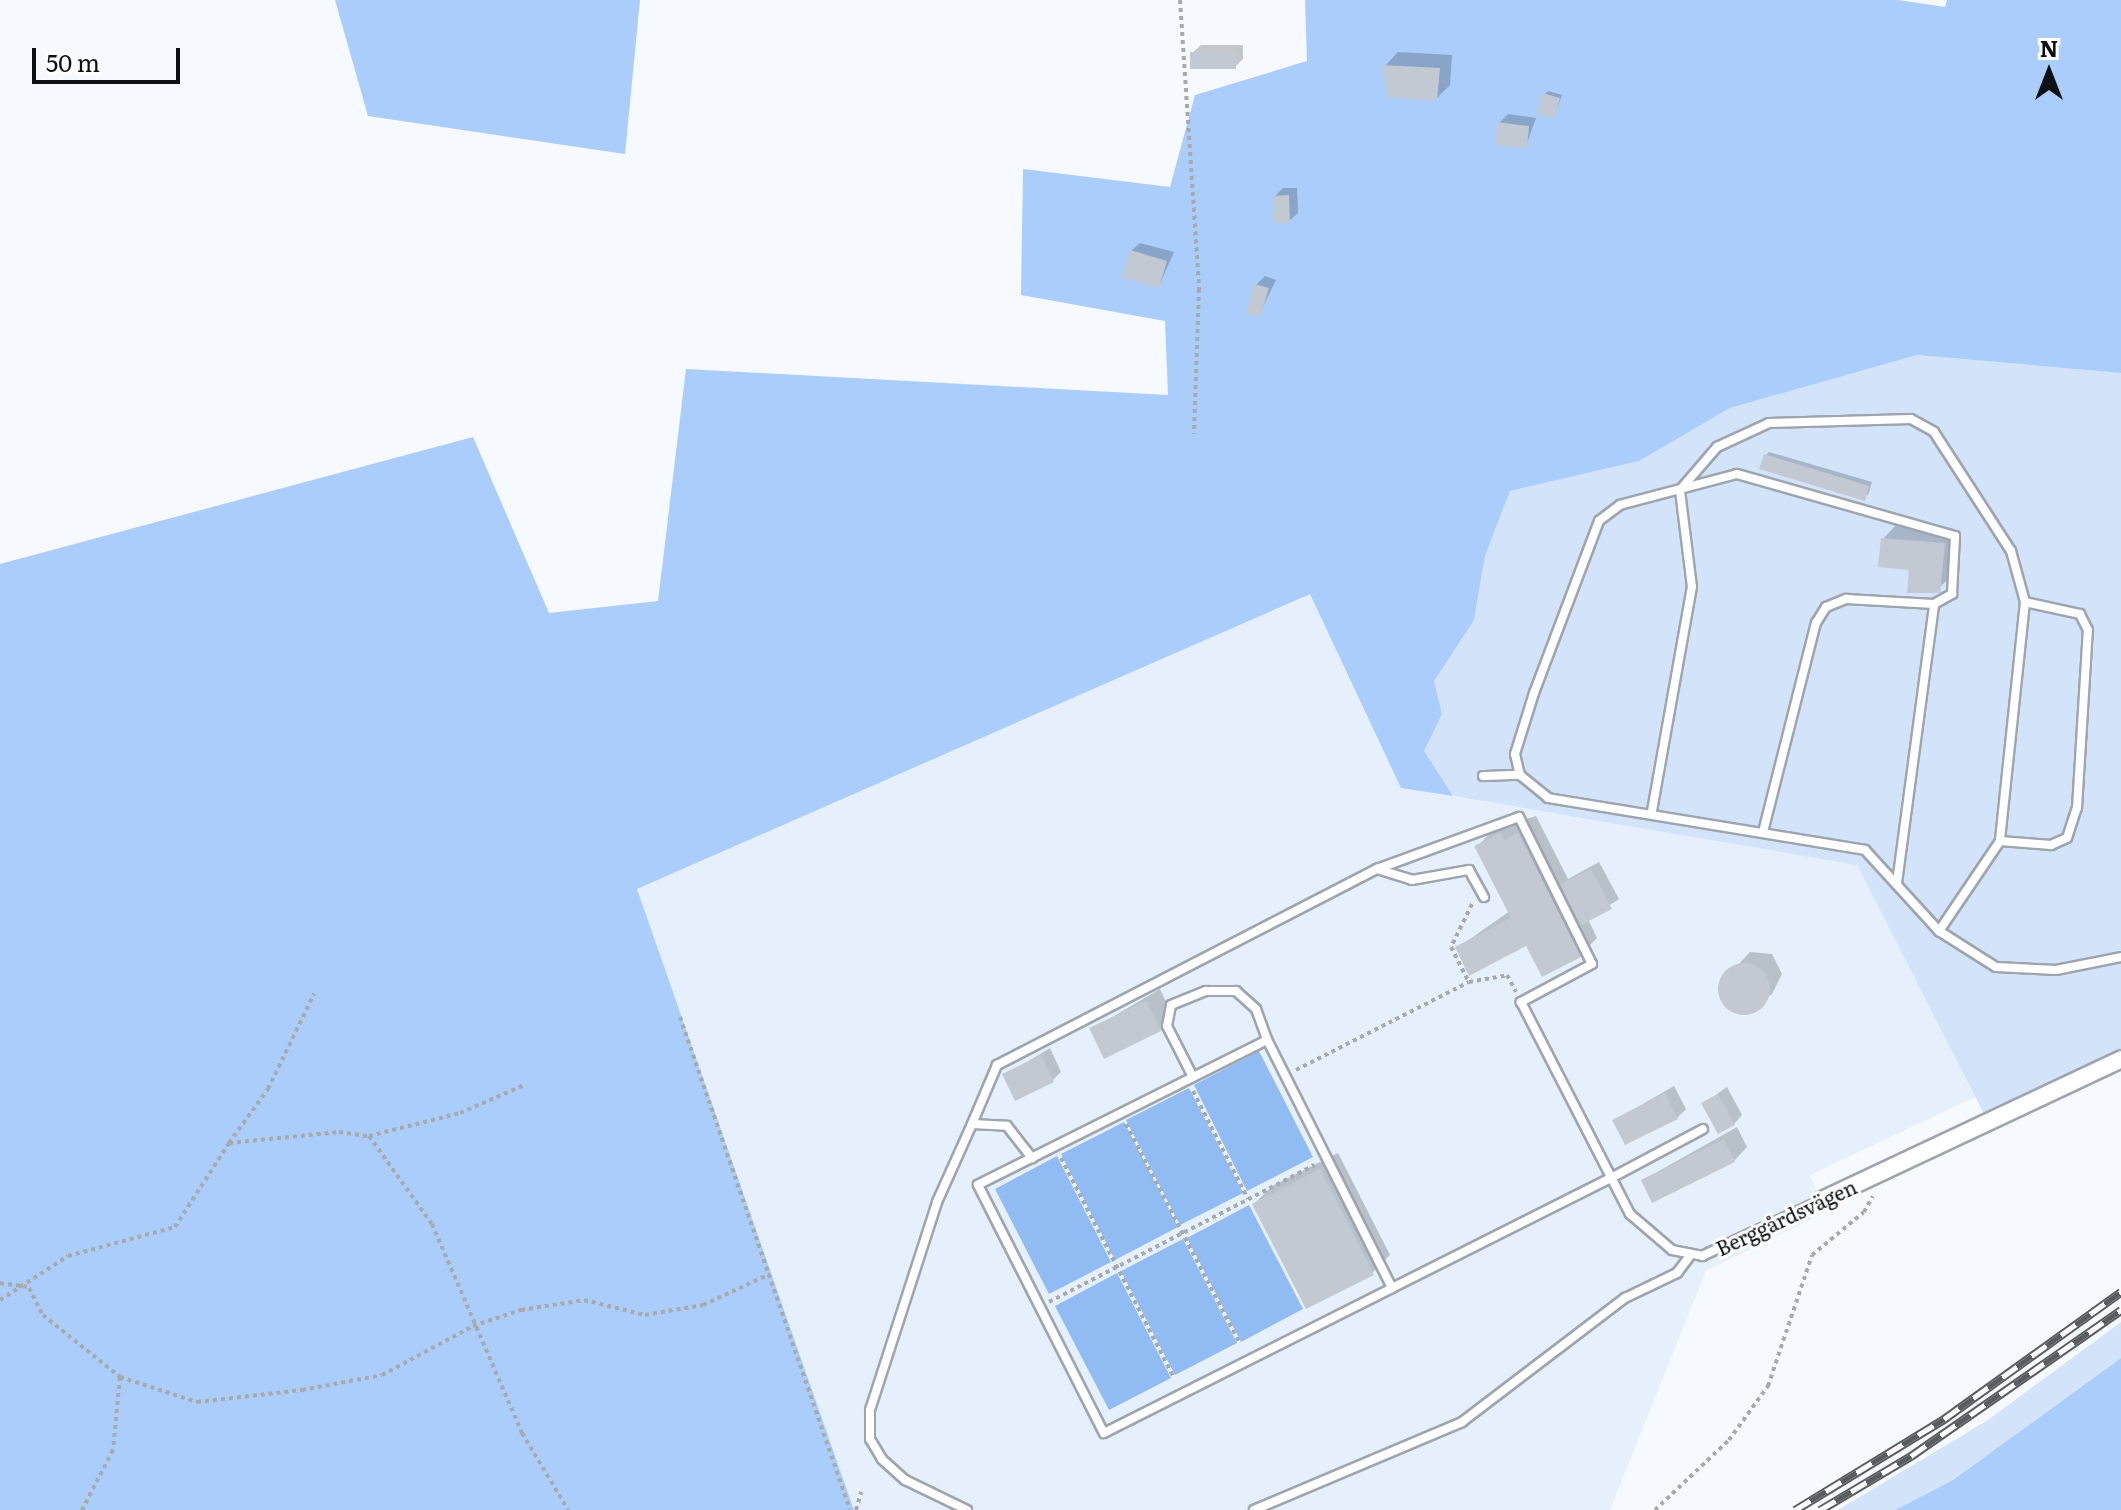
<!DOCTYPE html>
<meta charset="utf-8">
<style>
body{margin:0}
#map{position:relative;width:2121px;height:1510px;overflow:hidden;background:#f6f9fd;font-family:Literata,serif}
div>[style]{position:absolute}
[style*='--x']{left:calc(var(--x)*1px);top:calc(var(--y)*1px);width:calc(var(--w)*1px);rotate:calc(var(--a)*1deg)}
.built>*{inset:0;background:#e6f0fc}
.green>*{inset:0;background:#d2e3fa}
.forest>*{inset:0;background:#aacdfb}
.water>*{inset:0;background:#91bbf3}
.shadow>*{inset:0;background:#0003}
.building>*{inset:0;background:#c2c9d2}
.round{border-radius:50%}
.path>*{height:4px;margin-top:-2px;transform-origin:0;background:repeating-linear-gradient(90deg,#a7aaad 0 4px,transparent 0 8px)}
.roads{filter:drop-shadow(2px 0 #9ea5ae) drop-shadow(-2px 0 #9ea5ae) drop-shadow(0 2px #9ea5ae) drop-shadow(0 -2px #9ea5ae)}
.lane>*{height:8px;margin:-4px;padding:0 4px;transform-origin:4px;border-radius:4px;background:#fff}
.street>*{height:16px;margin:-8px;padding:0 8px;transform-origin:8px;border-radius:8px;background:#fff}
.rail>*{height:9px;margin-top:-4.5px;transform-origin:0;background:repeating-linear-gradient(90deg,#fff 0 18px,#595c60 0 36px);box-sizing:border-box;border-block:2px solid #595c60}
span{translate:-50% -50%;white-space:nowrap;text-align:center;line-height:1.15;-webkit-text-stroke:6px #fff;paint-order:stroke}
.street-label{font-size:20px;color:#0e1114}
.north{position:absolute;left:2009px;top:32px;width:80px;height:80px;-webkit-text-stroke:6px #fff;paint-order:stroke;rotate:0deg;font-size:22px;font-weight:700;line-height:32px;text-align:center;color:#0e1114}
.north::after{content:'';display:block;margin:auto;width:28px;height:36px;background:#0e1114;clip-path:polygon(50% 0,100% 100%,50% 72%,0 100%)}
.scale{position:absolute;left:32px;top:48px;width:148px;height:36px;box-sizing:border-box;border:4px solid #0e1114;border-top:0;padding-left:10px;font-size:24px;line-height:28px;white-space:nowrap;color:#0e1114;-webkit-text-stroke:6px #fff;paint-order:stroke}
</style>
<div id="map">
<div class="built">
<i style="clip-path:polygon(1311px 593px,1401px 788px,1857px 864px,1975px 1097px,1810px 1175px,1825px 1212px,1706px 1271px,1610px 1510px,854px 1510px,637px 889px)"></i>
</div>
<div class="green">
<i style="clip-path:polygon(1917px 355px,2121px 373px,2121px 1048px,1984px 1114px,1857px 865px,1453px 796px,1423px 751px,1442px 714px,1433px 681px,1474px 620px,1485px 556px,1510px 491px,1639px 461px,1730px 408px)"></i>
<i style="clip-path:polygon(2121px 1322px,2121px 1358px,1953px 1480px,1895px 1510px,1838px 1510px,1988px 1420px)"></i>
</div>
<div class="forest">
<i style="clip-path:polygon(335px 0,640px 0,625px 154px,368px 116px)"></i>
<i style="clip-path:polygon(1305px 0,1898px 0,1945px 7px,1947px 0,2121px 0,2121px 373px,1917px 355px,1730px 408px,1639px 461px,1510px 491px,1485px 556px,1474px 620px,1434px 681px,1442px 714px,1424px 751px,1453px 796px,1401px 788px,1310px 594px,637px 889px,854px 1510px,0 1510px,0 564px,473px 437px,549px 613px,658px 601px,686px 369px,1168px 395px,1165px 321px,1021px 295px,1023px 169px,1170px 187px,1195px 95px,1307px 61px)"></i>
<i style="clip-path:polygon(2121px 1358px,2121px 1510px,1895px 1510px,1953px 1480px)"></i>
</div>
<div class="water">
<i style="clip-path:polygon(1259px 1051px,1313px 1157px,1247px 1191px,1194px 1085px)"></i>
<i style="clip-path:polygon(1189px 1088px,1243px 1193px,1180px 1225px,1126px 1120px)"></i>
<i style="clip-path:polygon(1124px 1122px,1178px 1227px,1115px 1260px,1061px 1154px)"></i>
<i style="clip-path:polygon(1057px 1156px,1111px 1262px,1049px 1294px,995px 1189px)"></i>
<i style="clip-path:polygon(1249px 1205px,1303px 1309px,1241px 1342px,1187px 1238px)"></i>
<i style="clip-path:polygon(1183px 1239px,1237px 1343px,1175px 1375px,1121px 1271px)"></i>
<i style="clip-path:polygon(1117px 1273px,1171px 1378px,1109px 1410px,1055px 1306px)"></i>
</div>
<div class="shadow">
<i style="clip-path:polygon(1201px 45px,1243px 45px,1243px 59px,1235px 67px,1192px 53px)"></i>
<i style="clip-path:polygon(1398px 52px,1452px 55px,1450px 85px,1436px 99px,1385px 66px)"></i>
<i style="clip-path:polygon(1548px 91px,1562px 95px,1554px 116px,1544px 95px)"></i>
<i style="clip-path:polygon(1508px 114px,1536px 118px,1526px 146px,1499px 123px)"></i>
<i style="clip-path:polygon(1283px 188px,1297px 188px,1298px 213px,1289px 221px,1275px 196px)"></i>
<i style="clip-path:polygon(1140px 243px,1174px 252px,1159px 286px,1131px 251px)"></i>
<i style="clip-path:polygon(1265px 276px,1276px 280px,1259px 315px,1256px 285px)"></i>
<i style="clip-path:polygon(1769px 452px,1872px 482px,1868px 495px,1766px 455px)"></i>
<i style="clip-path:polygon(1896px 525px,1957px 531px,1947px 580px,1934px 593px,1909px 591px,1911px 569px,1883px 539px)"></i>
<i style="clip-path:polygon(1536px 816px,1568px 879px,1599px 862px,1619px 899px,1588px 919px,1597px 938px,1580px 955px,1527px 944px,1457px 948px,1510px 911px,1477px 847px,1494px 829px)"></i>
<i style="clip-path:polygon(1750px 952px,1772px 954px,1782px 974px,1772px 994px,1747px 1013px,1726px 1005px,1721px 983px)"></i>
<i style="clip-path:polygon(1160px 989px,1173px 1017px,1160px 1030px,1092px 1029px)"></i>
<i style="clip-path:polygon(1050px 1048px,1061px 1072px,1053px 1080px,1005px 1075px)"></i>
<i style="clip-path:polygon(1674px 1086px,1686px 1109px,1677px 1118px,1615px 1120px)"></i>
<i style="clip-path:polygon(1727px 1087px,1742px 1115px,1734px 1124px,1704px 1103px)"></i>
<i style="clip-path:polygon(1737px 1127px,1747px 1147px,1734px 1161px,1643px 1180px)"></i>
<i style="clip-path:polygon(1338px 1153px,1390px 1255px,1372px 1273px,1254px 1204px,1272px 1186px)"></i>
</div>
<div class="building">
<i style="clip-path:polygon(1190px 52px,1236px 52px,1236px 69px,1190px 69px)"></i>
<i style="clip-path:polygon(1382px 65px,1440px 68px,1437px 101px,1388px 97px)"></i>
<i style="clip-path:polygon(1542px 93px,1560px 98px,1554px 118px,1537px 114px)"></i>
<i style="clip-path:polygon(1497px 122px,1529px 126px,1527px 148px,1495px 145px)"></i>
<i style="clip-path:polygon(1289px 195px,1290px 223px,1273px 223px,1273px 196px)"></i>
<i style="clip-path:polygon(1130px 250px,1167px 261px,1159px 288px,1122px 278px)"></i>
<i style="clip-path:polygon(1254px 284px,1269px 288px,1260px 317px,1246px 313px)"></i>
<i style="clip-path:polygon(1764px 454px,1869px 486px,1865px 501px,1759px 469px)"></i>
<i style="clip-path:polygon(1881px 538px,1945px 543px,1940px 593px,1907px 593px,1909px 570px,1878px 567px)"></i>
<i style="clip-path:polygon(1500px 833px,1504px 840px,1518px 833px,1581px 957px,1542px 977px,1526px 946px,1469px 976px,1455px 947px,1511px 918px,1474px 846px)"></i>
<i style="clip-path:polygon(1591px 869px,1612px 909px,1581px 925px,1560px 884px)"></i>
<i class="round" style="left:1718px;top:963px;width:52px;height:52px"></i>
<i style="clip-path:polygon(1146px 1001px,1161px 1031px,1104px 1059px,1089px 1028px)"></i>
<i style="clip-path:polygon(1041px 1055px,1054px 1082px,1015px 1101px,1002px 1074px)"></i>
<i style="clip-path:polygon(1665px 1093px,1678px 1119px,1625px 1145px,1612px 1120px)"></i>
<i style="clip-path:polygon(1718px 1094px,1735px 1125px,1718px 1134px,1701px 1103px)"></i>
<i style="clip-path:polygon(1724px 1139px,1735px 1162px,1652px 1203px,1641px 1180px)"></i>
<i style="clip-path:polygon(1320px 1169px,1374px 1275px,1306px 1309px,1252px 1204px)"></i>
</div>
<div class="path">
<i style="--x:1180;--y:0;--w:290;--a:86.2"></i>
<i style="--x:1199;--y:289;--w:145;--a:92"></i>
<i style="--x:1472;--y:904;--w:48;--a:116"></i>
<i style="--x:1451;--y:947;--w:39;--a:63"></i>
<i style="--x:1469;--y:982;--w:39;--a:-10"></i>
<i style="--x:1507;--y:975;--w:19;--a:62"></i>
<i style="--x:680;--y:1017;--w:521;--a:70.97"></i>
<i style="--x:1296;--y:1070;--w:194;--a:-27"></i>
<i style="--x:1193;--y:1091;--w:121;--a:63"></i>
<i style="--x:1126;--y:1124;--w:246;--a:62.6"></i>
<i style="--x:369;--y:1136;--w:94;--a:-14.2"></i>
<i style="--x:460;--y:1113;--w:68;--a:-23.5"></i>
<i style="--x:229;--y:1143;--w:67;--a:-54.2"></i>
<i style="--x:268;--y:1089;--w:106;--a:-64.2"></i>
<i style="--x:1061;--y:1158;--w:245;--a:62.8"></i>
<i style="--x:0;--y:1283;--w:27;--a:8"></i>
<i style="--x:29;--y:1288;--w:30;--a:63"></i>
<i style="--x:43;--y:1315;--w:99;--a:38.8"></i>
<i style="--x:120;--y:1377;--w:73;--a:95.5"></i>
<i style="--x:113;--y:1450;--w:68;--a:117.3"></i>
<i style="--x:0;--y:1300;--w:81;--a:-32.9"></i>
<i style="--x:68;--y:1256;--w:111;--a:-15.2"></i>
<i style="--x:175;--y:1227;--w:100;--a:-57.3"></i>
<i style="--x:229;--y:1143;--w:111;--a:-5.7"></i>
<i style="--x:339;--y:1132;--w:30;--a:8"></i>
<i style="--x:369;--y:1136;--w:108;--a:54.4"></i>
<i style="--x:432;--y:1224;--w:228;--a:66.7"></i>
<i style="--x:522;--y:1433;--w:90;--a:59.1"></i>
<i style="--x:1049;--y:1302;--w:299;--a:-27.3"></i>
<i style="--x:120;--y:1377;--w:81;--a:18"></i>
<i style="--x:197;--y:1402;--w:106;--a:-6.5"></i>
<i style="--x:302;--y:1390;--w:81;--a:-10.6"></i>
<i style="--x:382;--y:1375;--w:103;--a:-28.3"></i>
<i style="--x:473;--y:1326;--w:51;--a:-18.4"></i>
<i style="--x:521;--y:1310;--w:64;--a:-9"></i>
<i style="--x:584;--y:1300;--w:63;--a:13.8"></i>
<i style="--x:645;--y:1315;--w:59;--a:-9.8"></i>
<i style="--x:703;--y:1305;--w:74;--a:-24.8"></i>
<i style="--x:856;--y:1510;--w:19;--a:-74"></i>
<i style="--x:1655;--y:1510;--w:102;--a:-43.4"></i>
<i style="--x:1729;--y:1440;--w:67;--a:-54.2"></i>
<i style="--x:1768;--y:1386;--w:138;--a:-71.4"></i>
<i style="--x:1812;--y:1255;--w:67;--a:-39.6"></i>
<i style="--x:1864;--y:1212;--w:18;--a:-61"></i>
</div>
<div class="roads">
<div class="lane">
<i style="--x:1483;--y:776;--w:37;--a:-2"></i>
<i style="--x:1652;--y:811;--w:228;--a:-79.9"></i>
<i style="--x:1692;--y:587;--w:98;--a:-97.1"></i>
<i style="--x:1680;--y:490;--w:57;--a:-49.3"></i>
<i style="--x:1717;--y:447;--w:57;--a:-24.8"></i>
<i style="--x:1769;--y:423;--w:142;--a:-1.6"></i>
<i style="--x:1911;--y:419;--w:26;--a:29"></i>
<i style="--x:1934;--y:432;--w:142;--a:57.1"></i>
<i style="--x:2011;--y:551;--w:53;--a:74.6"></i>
<i style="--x:2025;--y:602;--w:240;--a:96"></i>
<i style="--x:2000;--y:841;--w:109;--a:124.1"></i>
<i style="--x:1763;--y:832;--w:216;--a:-75.8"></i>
<i style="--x:1816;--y:623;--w:19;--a:-58"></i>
<i style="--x:1826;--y:607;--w:22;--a:-22"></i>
<i style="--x:1846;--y:599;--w:88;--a:3.3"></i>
<i style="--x:2000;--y:841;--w:51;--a:4.5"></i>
<i style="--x:2051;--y:845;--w:17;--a:-24"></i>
<i style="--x:2067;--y:838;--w:32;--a:-72"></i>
<i style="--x:2077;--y:808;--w:178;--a:-86.5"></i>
<i style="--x:2088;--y:630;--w:18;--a:-117"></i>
<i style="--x:2080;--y:614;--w:56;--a:-167.7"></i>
<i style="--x:1377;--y:869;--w:37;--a:17"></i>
<i style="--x:1412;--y:880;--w:58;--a:-10"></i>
<i style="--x:1469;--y:870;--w:31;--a:61"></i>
<i style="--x:1897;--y:883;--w:281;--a:-82.4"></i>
<i style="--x:1934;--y:604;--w:21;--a:-29"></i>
<i style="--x:1952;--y:594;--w:58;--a:-87"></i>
<i style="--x:1955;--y:536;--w:227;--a:-164.1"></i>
<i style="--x:1737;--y:474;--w:121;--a:165.2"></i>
<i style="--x:1620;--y:505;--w:26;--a:143"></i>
<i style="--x:1599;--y:521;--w:184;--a:110.7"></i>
<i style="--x:1534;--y:693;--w:64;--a:107.3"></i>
<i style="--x:1515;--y:754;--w:22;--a:77"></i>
<i style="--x:1520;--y:775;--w:36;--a:39"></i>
<i style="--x:1548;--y:798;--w:321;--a:9.3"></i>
<i style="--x:1865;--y:850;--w:110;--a:47.6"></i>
<i style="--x:1939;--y:931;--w:67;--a:32.3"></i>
<i style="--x:1996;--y:967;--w:60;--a:2.9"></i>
<i style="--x:2056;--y:970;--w:66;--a:-11.3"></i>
<i style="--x:1193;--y:1077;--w:57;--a:-117"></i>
<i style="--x:1167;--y:1026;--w:21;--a:-79"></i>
<i style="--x:1171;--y:1005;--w:38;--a:-22"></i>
<i style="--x:1206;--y:991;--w:30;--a:0"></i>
<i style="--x:1236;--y:991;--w:27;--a:42"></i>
<i style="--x:1256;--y:1009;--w:33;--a:70"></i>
<i style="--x:972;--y:1124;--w:64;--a:-67"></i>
<i style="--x:997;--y:1065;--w:428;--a:-27.3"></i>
<i style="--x:1377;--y:869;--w:151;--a:-20.1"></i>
<i style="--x:1519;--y:817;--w:164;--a:63.6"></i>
<i style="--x:1592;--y:964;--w:81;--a:151.8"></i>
<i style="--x:1521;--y:1002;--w:238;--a:62.8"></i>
<i style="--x:1630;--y:1214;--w:55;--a:40.6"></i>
<i style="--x:1672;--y:1250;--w:31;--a:11"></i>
<i style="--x:1702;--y:1256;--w:132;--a:-25"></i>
<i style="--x:1392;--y:1288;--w:278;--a:-116.7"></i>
<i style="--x:1267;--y:1040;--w:323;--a:153.4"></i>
<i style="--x:978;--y:1185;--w:278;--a:63.1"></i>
<i style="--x:1104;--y:1433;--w:322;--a:-26.7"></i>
<i style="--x:1392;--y:1288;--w:245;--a:-26.7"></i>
<i style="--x:1611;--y:1178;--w:104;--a:-28"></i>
<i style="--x:967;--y:1510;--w:69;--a:-154.2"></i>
<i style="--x:905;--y:1480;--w:31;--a:-138"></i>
<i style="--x:882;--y:1459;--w:23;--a:-121"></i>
<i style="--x:870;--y:1439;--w:29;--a:-90"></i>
<i style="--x:870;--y:1410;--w:219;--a:-72.1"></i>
<i style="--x:937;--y:1202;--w:85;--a:-65.8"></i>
<i style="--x:972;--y:1124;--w:35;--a:3"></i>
<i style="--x:1007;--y:1126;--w:41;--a:52"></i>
<i style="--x:1254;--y:1510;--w:226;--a:-22.9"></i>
<i style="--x:1462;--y:1422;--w:205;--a:-37.3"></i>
<i style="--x:1625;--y:1298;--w:58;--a:-25.7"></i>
<i style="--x:1677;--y:1273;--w:20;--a:-53"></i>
</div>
<div class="street">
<i style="--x:1822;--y:1200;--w:331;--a:-25.2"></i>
</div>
</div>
<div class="rail">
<i style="--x:1795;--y:1510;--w:175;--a:-31.4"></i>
<i style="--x:1944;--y:1419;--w:218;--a:-35.7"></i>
<i style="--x:1820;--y:1510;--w:106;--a:-30.7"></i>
<i style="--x:1911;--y:1456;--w:256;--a:-34.8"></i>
</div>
<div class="street-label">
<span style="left:1786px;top:1217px;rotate:-25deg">Berggårdsvägen</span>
</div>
<div class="north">N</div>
<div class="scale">50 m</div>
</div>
